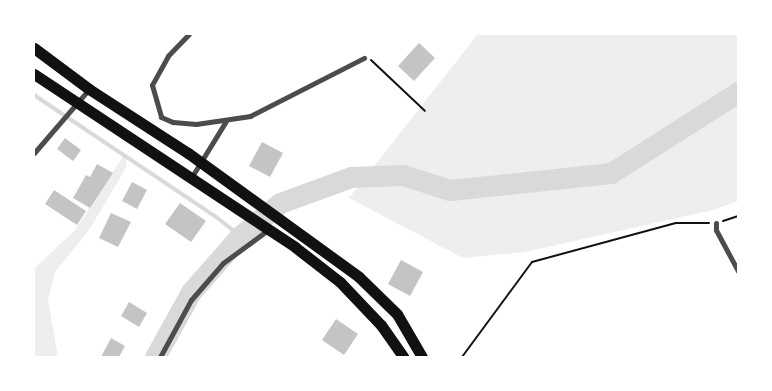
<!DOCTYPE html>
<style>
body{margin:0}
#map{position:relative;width:772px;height:391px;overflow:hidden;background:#fff;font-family:Inter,sans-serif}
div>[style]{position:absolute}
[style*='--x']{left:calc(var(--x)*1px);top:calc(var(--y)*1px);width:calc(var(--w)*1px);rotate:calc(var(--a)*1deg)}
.green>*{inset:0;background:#eee}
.stream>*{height:4px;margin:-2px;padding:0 2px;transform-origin:2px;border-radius:2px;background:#d9d9d9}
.river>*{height:21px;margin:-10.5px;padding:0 10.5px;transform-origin:10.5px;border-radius:10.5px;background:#d9d9d9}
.building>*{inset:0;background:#c4c4c4}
.path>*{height:2px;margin:-1px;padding:0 1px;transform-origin:1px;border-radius:1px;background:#111}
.minor>*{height:5px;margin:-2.5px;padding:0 2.5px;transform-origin:2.5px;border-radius:2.5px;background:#4c4c4c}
.primary>*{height:11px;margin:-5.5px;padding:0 5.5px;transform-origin:5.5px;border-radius:5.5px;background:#111}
span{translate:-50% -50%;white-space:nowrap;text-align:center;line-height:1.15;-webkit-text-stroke:4px #fff;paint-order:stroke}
.frame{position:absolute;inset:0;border:35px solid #fff;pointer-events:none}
</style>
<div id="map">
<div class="green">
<i style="clip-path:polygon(478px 34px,738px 34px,738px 201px,713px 210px,525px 252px,463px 258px,349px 198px)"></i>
<i style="clip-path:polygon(124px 155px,127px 166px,89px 230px,55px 272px,48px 300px,58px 357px,34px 357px,34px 269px,75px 230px)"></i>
</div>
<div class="stream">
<i style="--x:34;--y:95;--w:219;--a:33.8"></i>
<i style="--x:216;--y:217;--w:31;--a:38"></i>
</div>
<div class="river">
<i style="--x:155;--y:357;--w:74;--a:-61"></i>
<i style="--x:191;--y:292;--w:74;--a:-48.8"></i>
<i style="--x:240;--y:236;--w:52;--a:-39.5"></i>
<i style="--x:280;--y:203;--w:76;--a:-20.1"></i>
<i style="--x:351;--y:177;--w:52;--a:-2.2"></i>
<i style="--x:403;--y:175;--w:49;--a:17.7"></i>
<i style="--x:450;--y:190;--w:162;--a:-6"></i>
<i style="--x:611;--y:173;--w:151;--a:-32.5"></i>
</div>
<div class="building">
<i style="clip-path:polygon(419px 43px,435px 58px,414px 81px,398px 66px)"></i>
<i style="clip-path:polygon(65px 138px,81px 150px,73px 161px,57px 149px)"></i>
<i style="clip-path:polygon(262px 142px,283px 153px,270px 177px,249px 166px)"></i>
<i style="clip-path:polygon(97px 164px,113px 173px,90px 208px,73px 198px,86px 175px,90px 177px)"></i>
<i style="clip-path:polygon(132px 182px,147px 190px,137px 209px,122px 201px)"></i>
<i style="clip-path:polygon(54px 190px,86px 211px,77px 225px,45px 204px)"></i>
<i style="clip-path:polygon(180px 203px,206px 221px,191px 242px,165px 224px)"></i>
<i style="clip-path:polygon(111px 213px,131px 222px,118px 247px,99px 238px)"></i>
<i style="clip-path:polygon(401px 260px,423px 272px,410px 296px,388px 284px)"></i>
<i style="clip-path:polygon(129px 302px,147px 313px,139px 327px,121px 316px)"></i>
<i style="clip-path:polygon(336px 319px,358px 334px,344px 355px,322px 340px)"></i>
<i style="clip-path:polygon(111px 338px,125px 346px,119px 357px,101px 357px)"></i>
</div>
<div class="path">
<i style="--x:371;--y:60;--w:74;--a:43.4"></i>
<i style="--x:723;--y:221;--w:16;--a:-18"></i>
<i style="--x:462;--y:357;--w:118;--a:-53.6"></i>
<i style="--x:532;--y:262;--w:149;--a:-15.2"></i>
<i style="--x:676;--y:223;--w:33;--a:0"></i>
</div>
<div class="minor">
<i style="--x:189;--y:34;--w:30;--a:134"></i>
<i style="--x:168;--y:56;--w:33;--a:119"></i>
<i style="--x:152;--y:85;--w:33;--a:74"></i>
<i style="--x:161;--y:117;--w:13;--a:23"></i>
<i style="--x:173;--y:122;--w:23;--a:5"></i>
<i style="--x:196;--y:124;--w:55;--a:-8.4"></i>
<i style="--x:250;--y:116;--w:128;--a:-27"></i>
<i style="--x:34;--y:153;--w:84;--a:-49.3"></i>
<i style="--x:191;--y:178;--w:67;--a:-58.4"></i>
<i style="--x:716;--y:223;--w:7;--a:90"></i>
<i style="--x:716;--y:230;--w:47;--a:61.8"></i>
<i style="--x:160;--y:357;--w:65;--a:-61.5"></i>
<i style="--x:191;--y:300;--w:49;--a:-49.1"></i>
<i style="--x:223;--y:263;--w:56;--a:-36.3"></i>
</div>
<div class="primary">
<i style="--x:34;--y:48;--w:69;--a:36.7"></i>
<i style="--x:89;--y:89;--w:118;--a:32.9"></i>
<i style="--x:188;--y:153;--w:211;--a:35.9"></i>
<i style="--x:359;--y:277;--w:53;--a:44.2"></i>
<i style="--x:397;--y:314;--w:50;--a:59.8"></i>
<i style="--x:34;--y:74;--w:313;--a:33.5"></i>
<i style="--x:295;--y:247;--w:57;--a:37.9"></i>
<i style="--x:340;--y:282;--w:59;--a:46.4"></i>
<i style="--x:381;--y:325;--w:39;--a:55"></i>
</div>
<div class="frame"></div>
</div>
